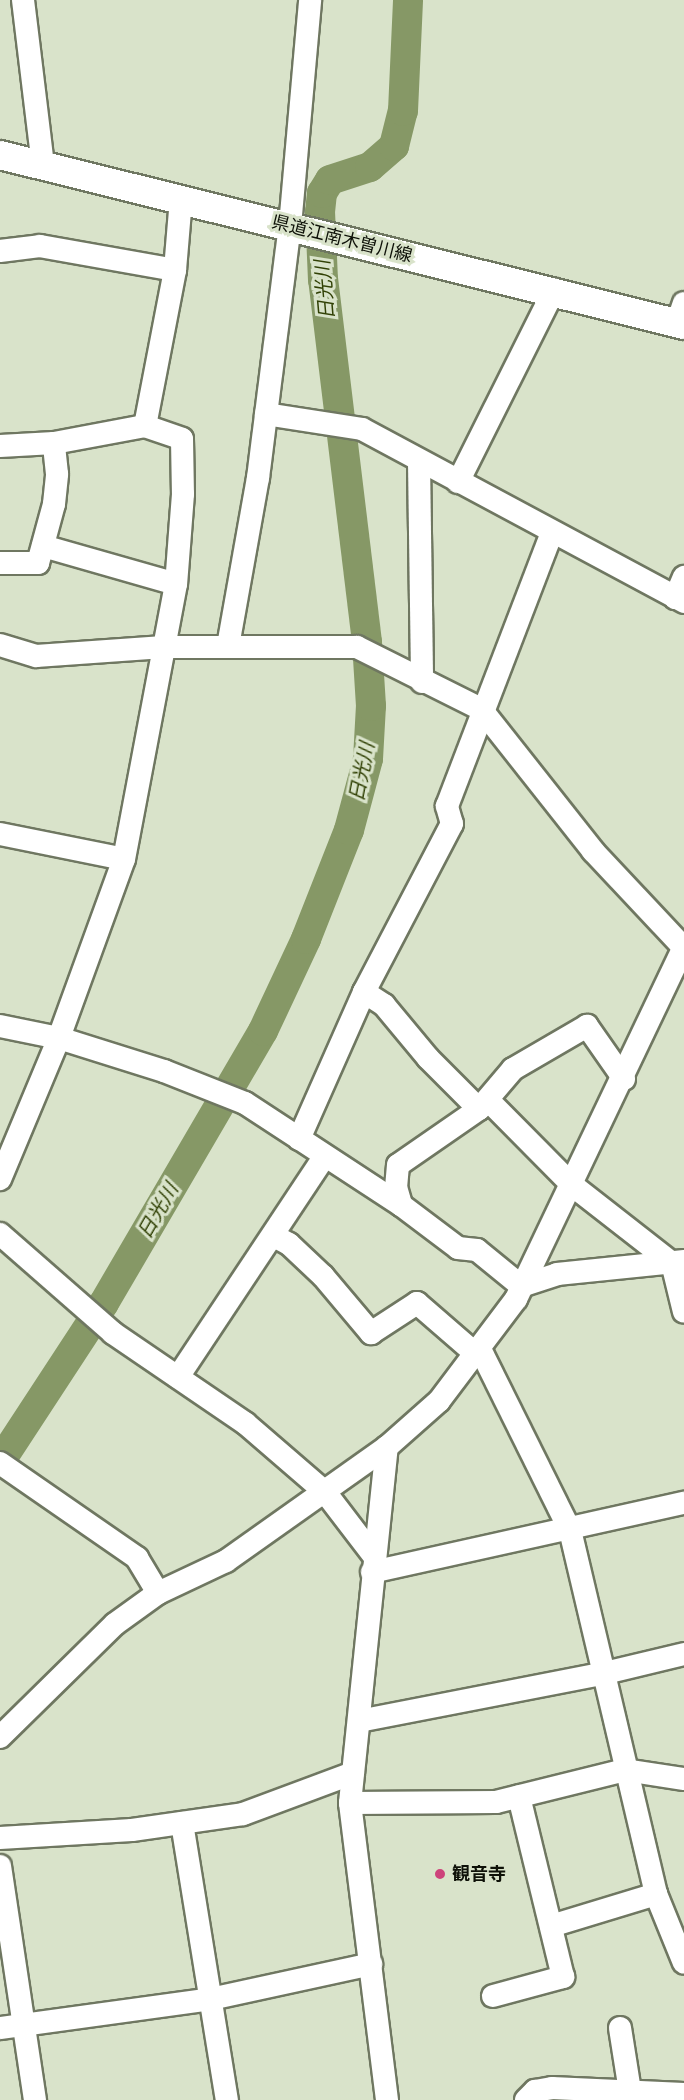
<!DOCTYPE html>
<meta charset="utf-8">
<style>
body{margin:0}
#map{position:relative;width:684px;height:2100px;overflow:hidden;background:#d9e3ca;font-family:"Public Sans","Noto Sans JP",sans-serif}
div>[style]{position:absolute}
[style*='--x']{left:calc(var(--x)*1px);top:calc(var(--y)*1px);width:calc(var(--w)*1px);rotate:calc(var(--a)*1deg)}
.river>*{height:30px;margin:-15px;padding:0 15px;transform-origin:15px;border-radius:15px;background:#869866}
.roads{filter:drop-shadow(2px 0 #6f7761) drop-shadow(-2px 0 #6f7761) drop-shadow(0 2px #6f7761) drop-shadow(0 -2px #6f7761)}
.minor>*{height:22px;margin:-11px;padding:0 11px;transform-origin:11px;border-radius:11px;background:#fff}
.major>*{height:28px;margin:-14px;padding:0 14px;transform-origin:14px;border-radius:14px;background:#fff}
.dots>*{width:16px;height:16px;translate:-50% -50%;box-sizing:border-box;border:3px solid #d9e3ca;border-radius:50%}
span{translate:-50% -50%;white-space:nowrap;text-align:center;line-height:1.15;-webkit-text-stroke:6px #d9e3ca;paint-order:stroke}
.street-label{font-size:18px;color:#0e1108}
.poi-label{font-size:18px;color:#0e1108;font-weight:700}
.left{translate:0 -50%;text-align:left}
.water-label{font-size:20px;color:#314105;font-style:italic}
</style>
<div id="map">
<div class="river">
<i style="--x:0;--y:1462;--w:190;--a:-56.8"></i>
<i style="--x:104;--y:1303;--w:315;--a:-59.7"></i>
<i style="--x:263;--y:1031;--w:102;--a:-64.9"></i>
<i style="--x:306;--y:939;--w:117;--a:-68.5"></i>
<i style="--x:349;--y:830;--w:73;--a:-75"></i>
<i style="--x:368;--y:759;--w:53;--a:-86.8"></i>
<i style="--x:371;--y:706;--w:64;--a:-93.6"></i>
<i style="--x:367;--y:642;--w:365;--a:-96.9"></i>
<i style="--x:323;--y:280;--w:68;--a:-92.5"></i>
<i style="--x:320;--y:212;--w:19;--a:-84"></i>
<i style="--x:322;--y:193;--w:15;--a:-58"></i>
<i style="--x:330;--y:180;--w:42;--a:-18"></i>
<i style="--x:370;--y:167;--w:32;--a:-41"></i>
<i style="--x:394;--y:146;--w:36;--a:-76"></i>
<i style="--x:403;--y:111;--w:111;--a:-87.4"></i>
</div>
<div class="roads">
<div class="minor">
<i style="--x:23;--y:0;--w:166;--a:83.1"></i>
<i style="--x:0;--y:251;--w:40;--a:-7.1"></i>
<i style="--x:40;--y:246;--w:137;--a:10.1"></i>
<i style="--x:677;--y:323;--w:21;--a:-71"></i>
<i style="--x:266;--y:414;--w:97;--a:8.9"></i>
<i style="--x:362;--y:429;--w:366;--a:28.2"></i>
<i style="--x:145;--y:426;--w:159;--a:-79.1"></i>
<i style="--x:175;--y:270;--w:71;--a:-85.2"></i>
<i style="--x:0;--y:446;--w:54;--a:-3.2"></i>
<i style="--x:54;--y:443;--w:93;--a:-10.6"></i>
<i style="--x:145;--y:426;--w:39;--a:19"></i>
<i style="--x:182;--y:439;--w:55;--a:89"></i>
<i style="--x:183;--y:494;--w:90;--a:94.4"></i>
<i style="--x:176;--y:584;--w:280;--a:100.7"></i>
<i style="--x:124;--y:859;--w:190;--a:110"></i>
<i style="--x:59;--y:1038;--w:153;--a:112.7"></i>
<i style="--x:419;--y:461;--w:221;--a:89.2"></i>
<i style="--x:458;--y:482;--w:215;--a:-63.4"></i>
<i style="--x:43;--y:546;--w:138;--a:15.9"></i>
<i style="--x:0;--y:563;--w:38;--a:0"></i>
<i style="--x:38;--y:563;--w:61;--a:-74.8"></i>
<i style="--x:54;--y:504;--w:30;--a:-84"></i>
<i style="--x:57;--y:474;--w:31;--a:-96"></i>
<i style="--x:675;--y:598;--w:23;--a:-67"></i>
<i style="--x:0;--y:645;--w:38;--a:17"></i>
<i style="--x:36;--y:656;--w:128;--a:-4"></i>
<i style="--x:164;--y:647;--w:193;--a:0"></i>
<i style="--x:357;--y:647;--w:139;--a:26.6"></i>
<i style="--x:481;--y:709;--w:181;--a:51.7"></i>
<i style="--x:593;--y:851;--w:133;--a:46.8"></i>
<i style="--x:228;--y:646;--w:171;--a:-79.9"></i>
<i style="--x:258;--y:478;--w:254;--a:-82.8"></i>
<i style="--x:290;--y:226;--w:227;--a:-84.9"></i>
<i style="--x:0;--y:834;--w:126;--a:11.4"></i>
<i style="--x:364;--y:992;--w:24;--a:33"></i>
<i style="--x:384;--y:1005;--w:69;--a:50.3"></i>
<i style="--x:428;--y:1058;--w:72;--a:45"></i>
<i style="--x:0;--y:1026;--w:60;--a:11.5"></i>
<i style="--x:59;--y:1038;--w:110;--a:17.4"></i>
<i style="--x:164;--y:1071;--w:87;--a:21.6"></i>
<i style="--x:245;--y:1103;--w:186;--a:33.2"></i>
<i style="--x:624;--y:1079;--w:65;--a:-124.9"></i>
<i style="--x:587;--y:1026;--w:86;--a:149.8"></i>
<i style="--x:513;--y:1069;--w:52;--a:130.4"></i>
<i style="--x:479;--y:1109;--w:98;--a:145.3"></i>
<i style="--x:398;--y:1165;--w:22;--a:95"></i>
<i style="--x:396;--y:1187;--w:19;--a:74"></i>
<i style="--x:401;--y:1205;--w:71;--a:37"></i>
<i style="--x:458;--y:1248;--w:19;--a:6"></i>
<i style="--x:477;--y:1250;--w:57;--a:39.3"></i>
<i style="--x:521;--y:1286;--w:38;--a:-18"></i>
<i style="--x:557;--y:1274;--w:128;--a:-5.8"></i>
<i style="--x:488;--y:1100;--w:120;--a:45.3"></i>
<i style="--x:572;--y:1185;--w:127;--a:38"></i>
<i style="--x:672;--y:1263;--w:50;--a:76.2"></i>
<i style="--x:299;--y:1139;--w:161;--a:-66.1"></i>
<i style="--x:364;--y:992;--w:190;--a:-62.4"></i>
<i style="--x:452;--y:824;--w:19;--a:-106"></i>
<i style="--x:447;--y:806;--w:292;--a:-69"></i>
<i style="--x:0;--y:1234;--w:150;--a:41.2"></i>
<i style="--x:113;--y:1333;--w:160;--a:34.3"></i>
<i style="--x:245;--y:1423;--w:106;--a:40.8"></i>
<i style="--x:325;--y:1492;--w:81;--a:52.6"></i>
<i style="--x:274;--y:1236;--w:17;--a:28"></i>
<i style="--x:289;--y:1244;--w:47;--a:43.3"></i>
<i style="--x:323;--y:1276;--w:75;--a:49.9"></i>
<i style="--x:371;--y:1333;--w:55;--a:-33.1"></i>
<i style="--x:417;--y:1303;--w:79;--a:40.9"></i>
<i style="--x:481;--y:1351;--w:200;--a:63.6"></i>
<i style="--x:570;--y:1530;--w:374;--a:76.7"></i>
<i style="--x:656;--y:1894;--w:74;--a:67.9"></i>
<i style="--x:178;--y:1377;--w:265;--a:-56.4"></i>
<i style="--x:0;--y:1463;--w:167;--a:34.7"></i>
<i style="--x:137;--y:1558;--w:41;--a:59"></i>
<i style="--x:372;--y:1572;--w:320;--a:-12.5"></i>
<i style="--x:359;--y:1721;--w:251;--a:-11"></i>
<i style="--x:605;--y:1673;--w:81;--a:-13.5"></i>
<i style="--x:0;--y:1737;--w:161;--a:-44.5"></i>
<i style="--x:115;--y:1624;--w:53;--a:-35.8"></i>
<i style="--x:158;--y:1593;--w:75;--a:-25.2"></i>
<i style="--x:226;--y:1561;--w:197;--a:-35.3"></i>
<i style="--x:350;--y:1803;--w:146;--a:-0.4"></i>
<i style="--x:496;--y:1802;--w:133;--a:-13.9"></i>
<i style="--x:625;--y:1770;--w:60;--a:8.7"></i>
<i style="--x:182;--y:1823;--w:281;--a:80.8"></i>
<i style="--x:0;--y:1838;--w:132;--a:-3.5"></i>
<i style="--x:132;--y:1830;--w:112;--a:-8.2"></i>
<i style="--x:243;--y:1814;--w:117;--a:-20.4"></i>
<i style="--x:0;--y:1866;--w:237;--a:81.5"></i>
<i style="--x:551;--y:1926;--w:110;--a:-16.9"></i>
<i style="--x:493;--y:1996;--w:73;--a:-15.2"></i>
<i style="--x:563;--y:1977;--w:186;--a:-103.7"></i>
<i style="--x:0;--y:2028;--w:213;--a:-7.8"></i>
<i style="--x:211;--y:1999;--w:164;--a:-12.3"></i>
<i style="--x:620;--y:2028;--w:64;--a:81"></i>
<i style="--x:387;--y:2100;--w:299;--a:-97.1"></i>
<i style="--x:350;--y:1803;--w:358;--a:-84.1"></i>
<i style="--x:387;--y:1447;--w:69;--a:-41.5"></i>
<i style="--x:439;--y:1401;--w:128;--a:-53"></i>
<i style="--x:516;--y:1299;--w:391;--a:-64.5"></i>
<i style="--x:526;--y:2100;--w:13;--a:-45"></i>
<i style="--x:535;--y:2091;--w:17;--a:-10"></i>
<i style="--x:552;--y:2088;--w:132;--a:2.6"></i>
</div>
<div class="major">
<i style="--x:0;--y:155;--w:705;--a:13.96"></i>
</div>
</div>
<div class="dots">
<i style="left:440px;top:1874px;background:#cd437b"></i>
</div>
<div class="street-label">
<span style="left:342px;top:239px;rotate:14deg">県道江南木曽川線</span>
</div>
<div class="poi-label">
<span class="left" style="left:452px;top:1874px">観音寺</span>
</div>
<div class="water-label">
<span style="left:325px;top:290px;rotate:-95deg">日光川</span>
<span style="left:362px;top:772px;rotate:-79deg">日光川</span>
<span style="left:158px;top:1211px;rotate:-60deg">日光川</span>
</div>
</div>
